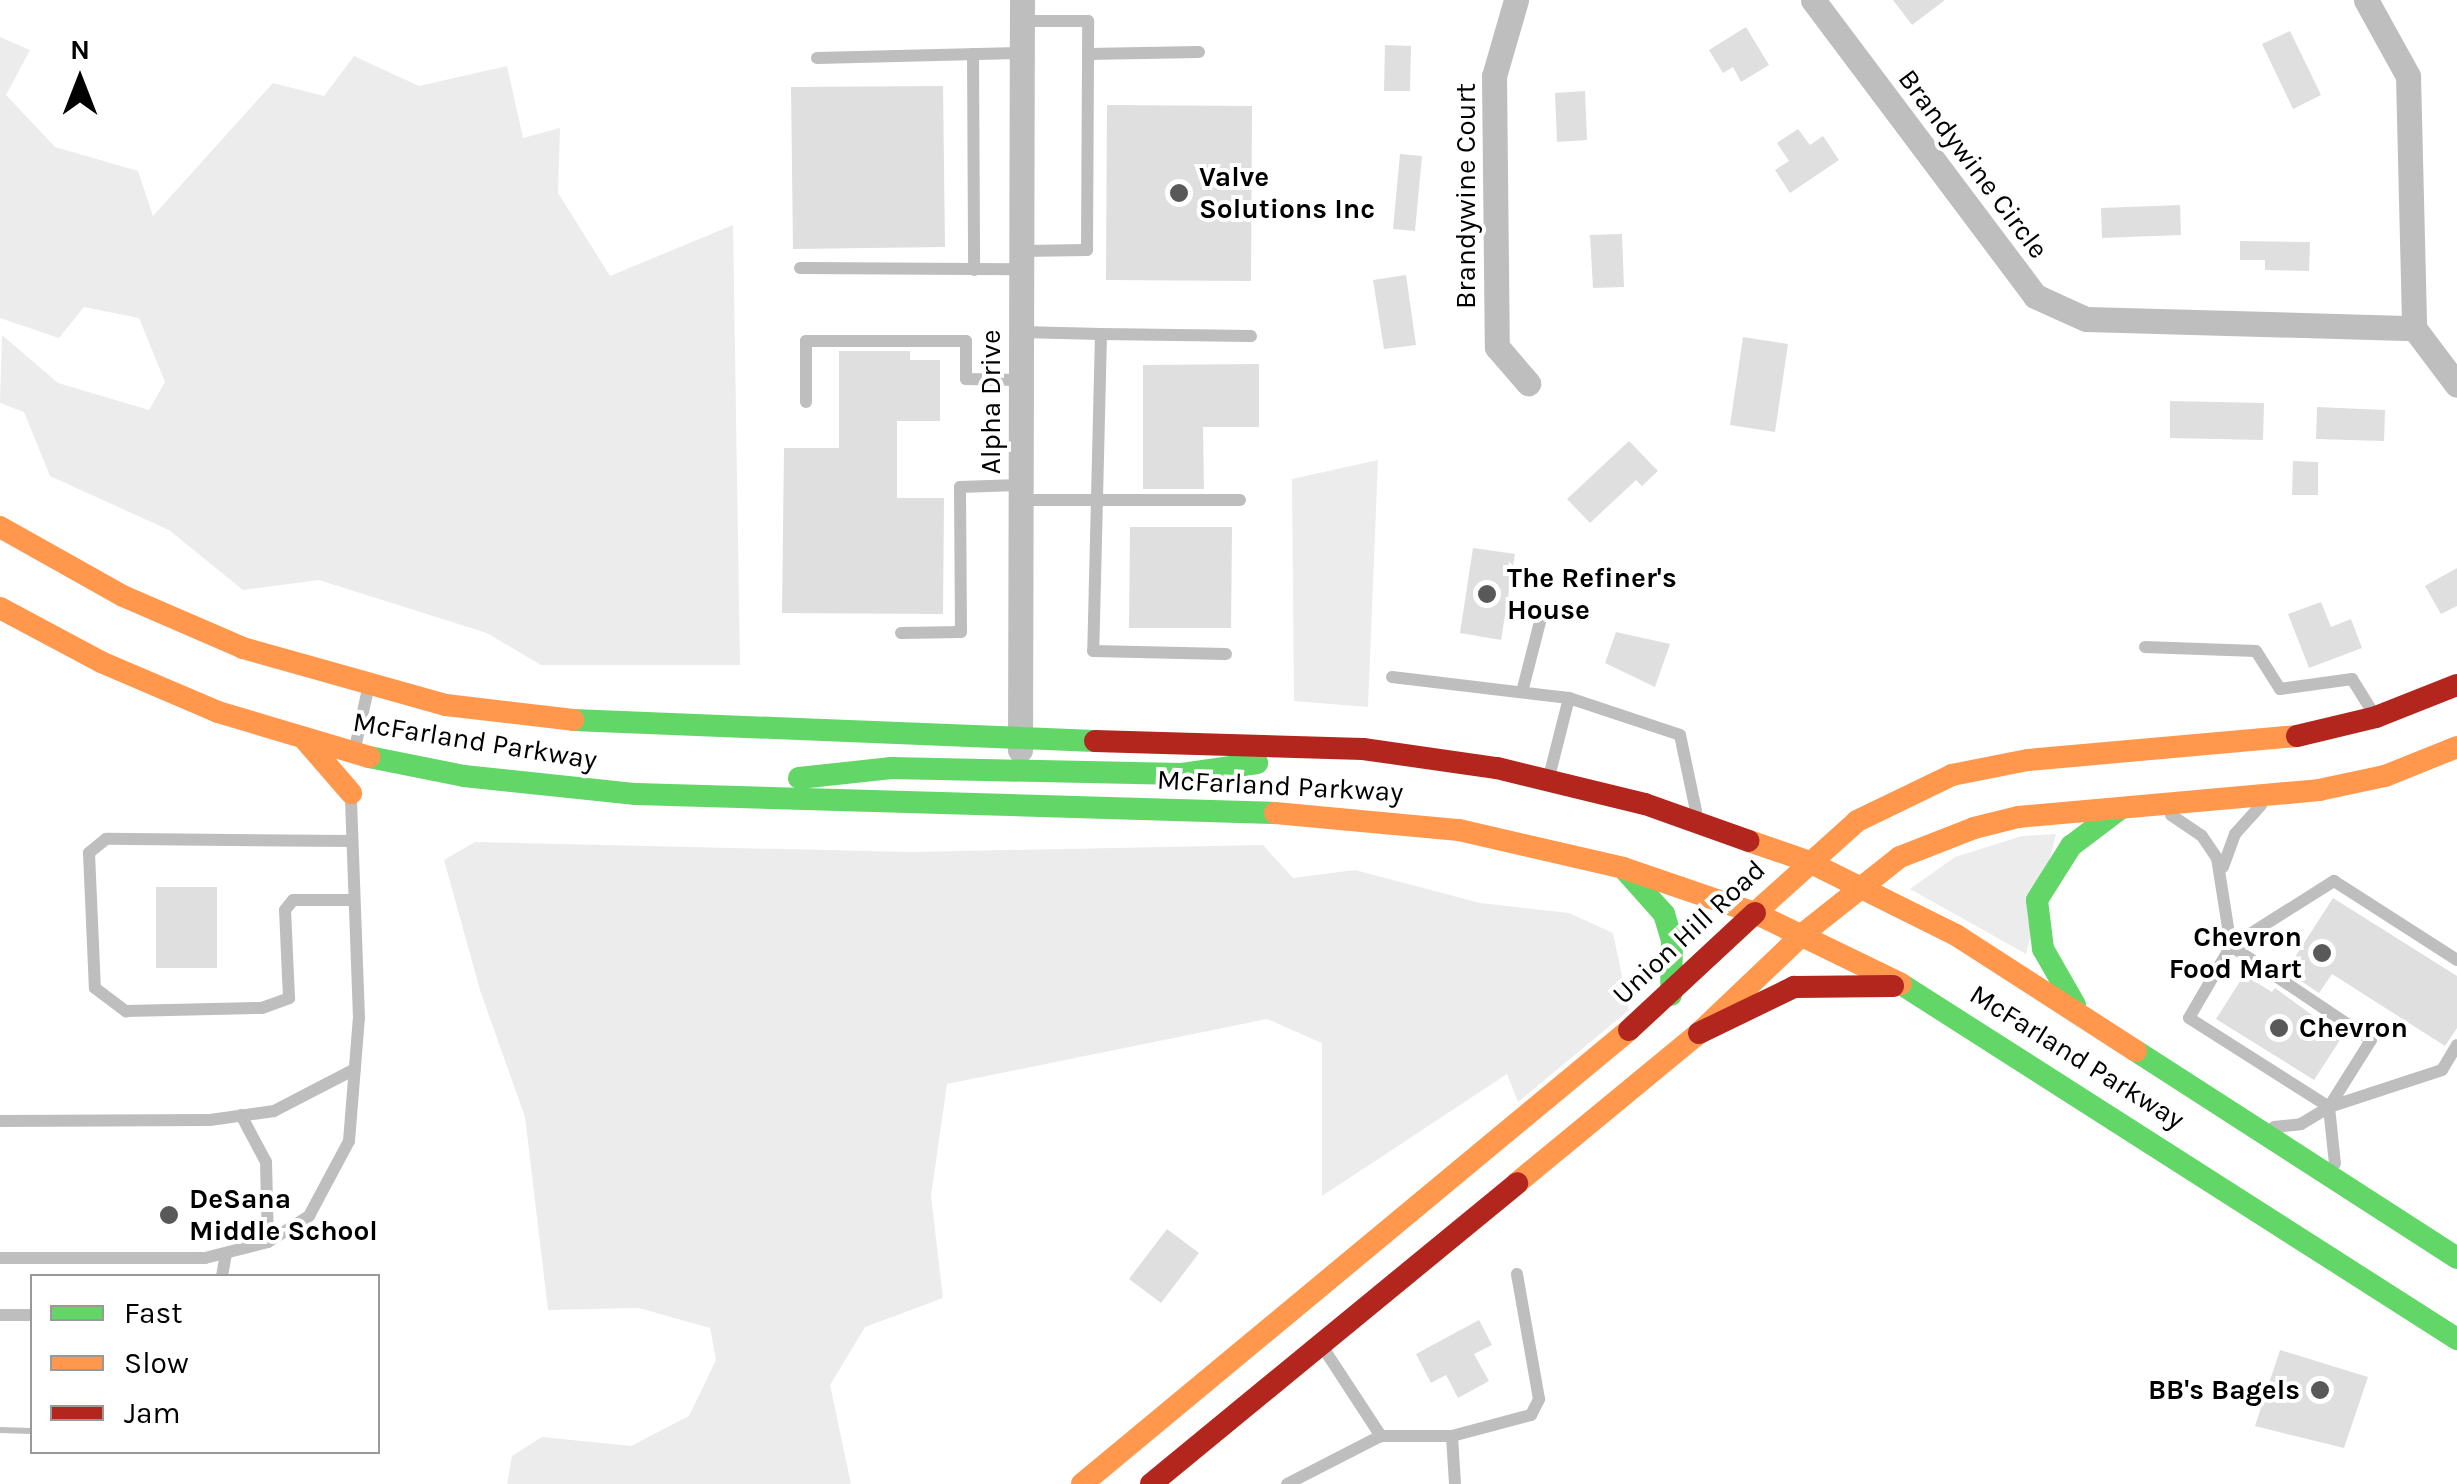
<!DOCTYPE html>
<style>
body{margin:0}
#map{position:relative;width:2457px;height:1484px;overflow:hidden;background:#fff;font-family:Karla,sans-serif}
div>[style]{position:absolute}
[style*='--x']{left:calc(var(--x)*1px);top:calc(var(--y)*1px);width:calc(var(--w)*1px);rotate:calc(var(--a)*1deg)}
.green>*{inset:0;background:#ececec}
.stream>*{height:6px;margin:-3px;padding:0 3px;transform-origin:3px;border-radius:3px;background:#bfbfbf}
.building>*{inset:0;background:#dfdfdf}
.lane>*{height:12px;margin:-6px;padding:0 6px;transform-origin:6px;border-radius:6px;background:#bebebe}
.street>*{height:25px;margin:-12.5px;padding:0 12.5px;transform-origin:12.5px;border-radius:12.5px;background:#bebebe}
.fast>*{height:22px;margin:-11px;padding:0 11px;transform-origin:11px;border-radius:11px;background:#63d668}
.slow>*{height:22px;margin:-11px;padding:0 11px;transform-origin:11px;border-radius:11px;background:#ff974d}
.jam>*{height:22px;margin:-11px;padding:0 11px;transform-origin:11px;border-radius:11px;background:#b3261e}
.dots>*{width:28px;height:28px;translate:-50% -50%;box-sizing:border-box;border:5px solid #fff;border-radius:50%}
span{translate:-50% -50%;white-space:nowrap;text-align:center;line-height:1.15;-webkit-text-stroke:8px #fff;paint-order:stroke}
.street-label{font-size:28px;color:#000}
.poi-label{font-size:28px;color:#000;font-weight:700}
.left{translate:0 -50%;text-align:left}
.right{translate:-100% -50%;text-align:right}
.legend{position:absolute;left:30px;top:1274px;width:350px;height:180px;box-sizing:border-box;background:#fff;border:2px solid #999;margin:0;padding:12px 18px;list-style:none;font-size:30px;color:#000}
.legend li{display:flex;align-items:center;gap:20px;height:50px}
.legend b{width:50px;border:2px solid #999}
.north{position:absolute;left:30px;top:30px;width:100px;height:100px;-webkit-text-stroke:8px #fff;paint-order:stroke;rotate:0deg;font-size:28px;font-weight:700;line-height:40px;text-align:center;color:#000}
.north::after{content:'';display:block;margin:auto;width:35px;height:45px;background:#000;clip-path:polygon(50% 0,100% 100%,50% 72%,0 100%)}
</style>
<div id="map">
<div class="green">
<i style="clip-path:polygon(0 37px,30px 50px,6px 95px,55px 147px,138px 171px,153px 216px,273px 83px,324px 96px,354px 56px,419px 86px,507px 66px,523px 138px,560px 128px,558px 193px,610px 276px,733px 225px,740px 665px,541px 665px,487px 633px,319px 580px,243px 590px,169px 530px,50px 476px,24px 412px,0 403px,2px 335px,58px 383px,149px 410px,165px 382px,139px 318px,84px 307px,59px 338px,0 318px)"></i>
<i style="clip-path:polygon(1378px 460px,1368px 707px,1294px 701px,1292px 479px)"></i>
<i style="clip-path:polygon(2056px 834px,2026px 954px,1910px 889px,1955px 857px,2022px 836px)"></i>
<i style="clip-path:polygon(475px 842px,911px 852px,1263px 845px,1293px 878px,1355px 870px,1480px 903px,1569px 913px,1613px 933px,1629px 1010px,1518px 1102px,1507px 1074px,1322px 1196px,1322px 1043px,1267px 1019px,947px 1084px,931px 1196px,943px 1298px,865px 1327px,830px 1385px,851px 1484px,507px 1484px,512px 1456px,542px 1437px,631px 1446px,689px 1416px,716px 1360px,710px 1328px,639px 1308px,548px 1310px,525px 1117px,480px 990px,444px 860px)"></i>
</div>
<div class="stream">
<i style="--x:0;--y:1430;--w:32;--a:2"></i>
</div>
<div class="building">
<i style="clip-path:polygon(1893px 0,1945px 0,1912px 25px)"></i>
<i style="clip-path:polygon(1746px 27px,1769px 65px,1741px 82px,1733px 67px,1723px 73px,1709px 50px)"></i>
<i style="clip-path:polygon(2290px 31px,2321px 95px,2293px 109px,2262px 44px)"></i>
<i style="clip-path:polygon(1385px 45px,1411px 46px,1410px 91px,1384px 91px)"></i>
<i style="clip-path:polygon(943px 86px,945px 247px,793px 249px,791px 87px)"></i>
<i style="clip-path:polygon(1585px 91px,1587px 140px,1557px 142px,1555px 93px)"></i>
<i style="clip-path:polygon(1107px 105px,1252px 106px,1251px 281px,1106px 280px)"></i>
<i style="clip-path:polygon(1798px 129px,1810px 145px,1823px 136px,1839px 160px,1790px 193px,1775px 170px,1789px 161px,1777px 143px)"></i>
<i style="clip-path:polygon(1400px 154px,1422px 156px,1415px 231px,1393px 229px)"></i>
<i style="clip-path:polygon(2180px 205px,2181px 235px,2102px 238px,2101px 208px)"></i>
<i style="clip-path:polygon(1622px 234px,1624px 287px,1593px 288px,1590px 235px)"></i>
<i style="clip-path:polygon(2240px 241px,2310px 242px,2309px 271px,2265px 270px,2265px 260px,2240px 260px)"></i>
<i style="clip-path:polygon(1406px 275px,1416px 345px,1384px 349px,1373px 280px)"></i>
<i style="clip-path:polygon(1743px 337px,1788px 344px,1775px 432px,1730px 425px)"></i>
<i style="clip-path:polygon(839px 351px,910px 351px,910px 360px,940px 360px,940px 421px,897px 421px,897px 498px,944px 498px,943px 614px,782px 613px,784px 448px,839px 448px)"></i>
<i style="clip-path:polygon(1259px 364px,1259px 427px,1203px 427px,1204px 489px,1143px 489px,1143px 365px)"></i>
<i style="clip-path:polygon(2170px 401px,2264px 403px,2263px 440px,2170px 438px)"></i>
<i style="clip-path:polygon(2317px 407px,2385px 410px,2384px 441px,2316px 439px)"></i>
<i style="clip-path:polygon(1629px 441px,1658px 471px,1642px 486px,1636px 480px,1590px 523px,1567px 499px)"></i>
<i style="clip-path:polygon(2293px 461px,2318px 462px,2318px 495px,2292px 495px)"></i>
<i style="clip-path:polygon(1130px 527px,1232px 527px,1231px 628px,1129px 628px)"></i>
<i style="clip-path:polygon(1473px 548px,1515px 554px,1501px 640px,1460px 633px)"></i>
<i style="clip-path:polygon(2457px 568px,2457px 606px,2441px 614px,2425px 586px)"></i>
<i style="clip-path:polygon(2321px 602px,2331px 627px,2351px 619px,2362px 648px,2309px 668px,2288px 614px)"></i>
<i style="clip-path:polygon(1616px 632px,1670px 644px,1655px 687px,1605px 663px)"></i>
<i style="clip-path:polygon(156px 887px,217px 887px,217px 968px,156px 968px)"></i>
<i style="clip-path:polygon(2333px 898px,2457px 976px,2457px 1028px,2445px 1046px,2332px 974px,2319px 993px,2286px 971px)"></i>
<i style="clip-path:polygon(2244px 975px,2272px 992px,2275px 988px,2342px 1037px,2314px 1080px,2216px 1019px)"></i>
<i style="clip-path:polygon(1167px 1229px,1199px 1253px,1161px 1303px,1129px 1279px)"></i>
<i style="clip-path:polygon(1479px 1320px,1492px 1345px,1474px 1354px,1489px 1381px,1458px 1398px,1446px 1375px,1431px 1383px,1416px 1354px)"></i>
<i style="clip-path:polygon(2280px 1350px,2368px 1377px,2344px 1448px,2255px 1426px)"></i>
</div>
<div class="lane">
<i style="--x:973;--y:54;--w:216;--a:89.7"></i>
<i style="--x:1088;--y:54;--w:111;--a:-1"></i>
<i style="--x:817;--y:58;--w:205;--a:-1.4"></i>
<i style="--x:1022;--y:251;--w:65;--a:-0.9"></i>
<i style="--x:1087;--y:250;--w:229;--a:-89.7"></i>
<i style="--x:1088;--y:21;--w:66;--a:180"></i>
<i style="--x:800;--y:268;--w:221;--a:0.3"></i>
<i style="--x:1021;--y:332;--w:80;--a:1.4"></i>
<i style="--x:1101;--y:334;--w:317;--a:91.4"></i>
<i style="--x:1093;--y:651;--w:133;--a:1.3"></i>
<i style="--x:1101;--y:334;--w:150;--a:0.8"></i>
<i style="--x:806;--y:402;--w:61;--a:-90"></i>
<i style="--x:806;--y:341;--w:160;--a:0"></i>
<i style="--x:966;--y:341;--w:38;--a:90"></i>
<i style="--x:966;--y:379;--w:55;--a:1"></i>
<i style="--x:1021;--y:500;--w:219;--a:0"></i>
<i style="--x:901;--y:633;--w:60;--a:-1"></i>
<i style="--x:961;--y:632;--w:145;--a:-90.4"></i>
<i style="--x:960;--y:487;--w:61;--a:-1.9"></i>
<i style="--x:2145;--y:647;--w:111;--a:2.1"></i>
<i style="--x:2256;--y:651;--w:45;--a:57.7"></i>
<i style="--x:2280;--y:689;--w:73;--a:-7.9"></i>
<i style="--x:2352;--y:679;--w:38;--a:58"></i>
<i style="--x:1392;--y:677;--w:178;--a:6.8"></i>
<i style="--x:1569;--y:698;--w:117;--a:18.4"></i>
<i style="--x:1680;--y:735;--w:78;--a:78.1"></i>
<i style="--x:1522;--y:692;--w:81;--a:-75.6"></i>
<i style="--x:355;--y:748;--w:60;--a:-77.6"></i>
<i style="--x:1550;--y:773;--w:77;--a:-75.8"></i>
<i style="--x:2171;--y:815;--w:37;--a:34"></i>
<i style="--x:2202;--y:836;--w:27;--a:56"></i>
<i style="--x:2217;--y:858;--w:89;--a:81"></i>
<i style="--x:2231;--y:946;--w:83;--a:120.3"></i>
<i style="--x:2189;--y:1018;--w:166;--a:32.4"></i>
<i style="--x:352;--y:841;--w:246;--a:-179.5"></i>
<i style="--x:106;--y:839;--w:22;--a:141"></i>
<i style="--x:89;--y:853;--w:135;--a:87.5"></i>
<i style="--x:95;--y:988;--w:39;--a:37"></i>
<i style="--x:126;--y:1011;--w:136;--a:-1.3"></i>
<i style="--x:262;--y:1008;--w:29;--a:-20"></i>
<i style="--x:289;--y:998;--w:88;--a:-92.6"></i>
<i style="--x:285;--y:910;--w:13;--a:-51"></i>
<i style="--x:293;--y:900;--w:60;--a:0"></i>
<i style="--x:2223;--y:867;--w:35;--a:-70"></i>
<i style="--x:2235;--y:834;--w:39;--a:-48"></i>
<i style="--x:2329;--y:1107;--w:119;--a:-18.1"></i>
<i style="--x:2442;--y:1070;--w:29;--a:-59"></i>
<i style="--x:2329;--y:1107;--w:57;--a:84"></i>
<i style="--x:241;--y:1115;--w:53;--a:62"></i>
<i style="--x:266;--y:1162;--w:80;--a:88.6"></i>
<i style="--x:0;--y:1121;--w:210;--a:-0.3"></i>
<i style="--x:210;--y:1120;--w:65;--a:-8"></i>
<i style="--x:274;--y:1111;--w:91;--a:-27.4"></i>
<i style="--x:2274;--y:1127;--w:27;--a:-6"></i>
<i style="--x:2301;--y:1124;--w:33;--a:-31"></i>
<i style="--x:2329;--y:1107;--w:79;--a:-57.9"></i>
<i style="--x:2371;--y:1040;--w:169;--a:-146.1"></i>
<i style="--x:2231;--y:946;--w:122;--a:-32.3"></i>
<i style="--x:2334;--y:881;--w:146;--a:32.7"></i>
<i style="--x:0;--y:1258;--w:205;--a:0"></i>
<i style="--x:205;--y:1258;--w:65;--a:-14.3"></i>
<i style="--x:268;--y:1242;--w:49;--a:-32.4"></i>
<i style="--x:309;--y:1216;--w:85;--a:-61.9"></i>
<i style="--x:349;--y:1141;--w:123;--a:-85.4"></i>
<i style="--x:359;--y:1018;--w:220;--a:-92.1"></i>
<i style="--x:222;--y:1276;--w:23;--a:-80"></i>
<i style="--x:0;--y:1315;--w:32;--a:0"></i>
<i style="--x:1322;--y:1346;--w:108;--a:56.8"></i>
<i style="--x:1381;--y:1436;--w:71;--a:0"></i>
<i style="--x:1452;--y:1436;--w:48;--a:86.4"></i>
<i style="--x:1452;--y:1436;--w:82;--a:-14.9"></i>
<i style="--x:1531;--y:1415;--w:18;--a:-63"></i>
<i style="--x:1539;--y:1399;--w:127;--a:-100"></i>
<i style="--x:1287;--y:1484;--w:106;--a:-27.1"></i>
</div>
<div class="street">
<i style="--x:1516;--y:0;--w:79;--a:106.1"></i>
<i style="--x:1494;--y:76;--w:271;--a:89.4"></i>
<i style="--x:1497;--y:347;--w:48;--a:49.3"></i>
<i style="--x:1813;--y:0;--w:370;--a:53.1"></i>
<i style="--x:2035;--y:296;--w:56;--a:24.3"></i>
<i style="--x:2086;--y:319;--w:328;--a:1.6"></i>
<i style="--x:2366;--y:0;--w:87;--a:61.1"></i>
<i style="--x:2408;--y:76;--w:252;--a:88.6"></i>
<i style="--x:2414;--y:328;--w:71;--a:53"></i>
<i style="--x:1020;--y:750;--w:750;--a:-89.85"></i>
</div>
<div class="fast">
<i style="--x:573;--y:720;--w:522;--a:2.3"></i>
<i style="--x:369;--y:757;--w:97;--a:11.3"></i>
<i style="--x:464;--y:776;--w:173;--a:6"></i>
<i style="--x:636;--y:794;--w:639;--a:1.7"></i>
<i style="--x:799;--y:778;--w:93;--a:-6.2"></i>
<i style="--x:891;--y:768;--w:291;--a:1.2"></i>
<i style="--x:1182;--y:774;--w:76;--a:-8.3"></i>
<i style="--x:1623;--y:868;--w:62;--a:48.3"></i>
<i style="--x:1664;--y:914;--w:27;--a:73"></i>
<i style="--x:1672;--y:940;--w:55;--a:91"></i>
<i style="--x:1901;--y:984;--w:660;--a:32.56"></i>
<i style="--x:2075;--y:1005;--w:64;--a:-119.7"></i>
<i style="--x:2043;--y:949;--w:49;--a:-97"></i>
<i style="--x:2037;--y:900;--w:64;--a:-57.8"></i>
<i style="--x:2071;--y:846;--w:63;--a:-37.2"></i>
<i style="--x:2136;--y:1051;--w:382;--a:32.8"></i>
</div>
<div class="slow">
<i style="--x:0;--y:527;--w:141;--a:29.3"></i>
<i style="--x:123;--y:596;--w:131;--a:23.4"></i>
<i style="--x:243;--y:648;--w:211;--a:15.7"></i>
<i style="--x:446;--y:705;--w:128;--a:6.7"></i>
<i style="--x:0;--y:608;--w:115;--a:28.1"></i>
<i style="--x:101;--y:662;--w:127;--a:23.1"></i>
<i style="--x:218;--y:712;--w:158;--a:16.6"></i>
<i style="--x:306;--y:741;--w:69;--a:49.1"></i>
<i style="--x:1275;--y:813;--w:185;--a:5.3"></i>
<i style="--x:1459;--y:830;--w:168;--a:13"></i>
<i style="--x:1623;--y:868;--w:139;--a:18.8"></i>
<i style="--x:1755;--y:913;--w:162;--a:25.9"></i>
<i style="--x:1749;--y:841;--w:61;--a:19"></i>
<i style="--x:1807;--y:861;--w:166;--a:26.4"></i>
<i style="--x:1956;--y:935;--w:214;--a:32.8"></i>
<i style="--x:1755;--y:913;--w:137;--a:-42"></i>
<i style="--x:1857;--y:821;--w:106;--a:-25.8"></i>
<i style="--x:1952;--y:775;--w:77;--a:-11.2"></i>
<i style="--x:2028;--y:760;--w:270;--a:-5.1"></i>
<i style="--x:1804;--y:933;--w:122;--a:-38.4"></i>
<i style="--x:1900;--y:857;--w:79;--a:-21.4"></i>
<i style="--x:1974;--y:828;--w:45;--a:-14"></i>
<i style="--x:2018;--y:817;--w:302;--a:-5.1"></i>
<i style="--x:2319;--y:790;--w:67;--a:-12"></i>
<i style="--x:2385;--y:776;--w:78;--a:-21.9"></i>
<i style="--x:1517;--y:1183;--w:236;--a:-39.5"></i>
<i style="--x:1699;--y:1033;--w:145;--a:-43.6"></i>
<i style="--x:1082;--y:1484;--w:711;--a:-39.69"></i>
</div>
<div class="jam">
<i style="--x:2297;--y:736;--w:81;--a:-13.5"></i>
<i style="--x:2376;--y:717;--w:87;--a:-21.6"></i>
<i style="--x:1095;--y:741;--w:268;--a:1.7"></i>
<i style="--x:1363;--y:749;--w:135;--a:8.1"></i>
<i style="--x:1497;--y:768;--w:152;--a:13.7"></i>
<i style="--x:1645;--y:804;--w:110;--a:19.6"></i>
<i style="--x:1629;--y:1030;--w:172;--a:-42.9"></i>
<i style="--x:1699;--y:1033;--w:106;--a:-25.8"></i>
<i style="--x:1794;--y:987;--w:99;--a:-0.6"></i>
<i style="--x:1151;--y:1484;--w:474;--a:-39.4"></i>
</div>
<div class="dots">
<i style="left:1179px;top:193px;background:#595959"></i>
<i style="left:1487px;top:594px;background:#595959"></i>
<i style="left:2322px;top:953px;background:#595959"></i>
<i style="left:2279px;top:1028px;background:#595959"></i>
<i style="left:169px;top:1215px;background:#595959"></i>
<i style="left:2320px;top:1390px;background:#595959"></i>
</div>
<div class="street-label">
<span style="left:1973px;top:164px;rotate:53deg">Brandywine Circle</span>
<span style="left:1466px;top:196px;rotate:-90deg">Brandywine Court</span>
<span style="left:991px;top:402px;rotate:-90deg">Alpha Drive</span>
<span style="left:475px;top:741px;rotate:9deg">McFarland Parkway</span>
<span style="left:1280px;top:786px;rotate:3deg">McFarland Parkway</span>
<span style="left:1689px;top:932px;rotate:-43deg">Union Hill Road</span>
<span style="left:2077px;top:1057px;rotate:32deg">McFarland Parkway</span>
</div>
<div class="poi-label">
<span class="left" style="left:1199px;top:193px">Valve<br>Solutions Inc</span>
<span class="left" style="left:1507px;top:594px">The Refiner's<br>House</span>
<span class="right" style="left:2302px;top:953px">Chevron<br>Food Mart</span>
<span class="left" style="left:2299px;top:1028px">Chevron</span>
<span class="left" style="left:189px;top:1215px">DeSana<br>Middle School</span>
<span class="right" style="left:2300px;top:1390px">BB's Bagels</span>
</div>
<ul class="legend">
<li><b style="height:12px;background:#63d668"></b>Fast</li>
<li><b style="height:12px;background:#ff974d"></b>Slow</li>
<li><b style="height:12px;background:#b3261e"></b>Jam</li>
</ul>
<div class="north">N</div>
</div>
